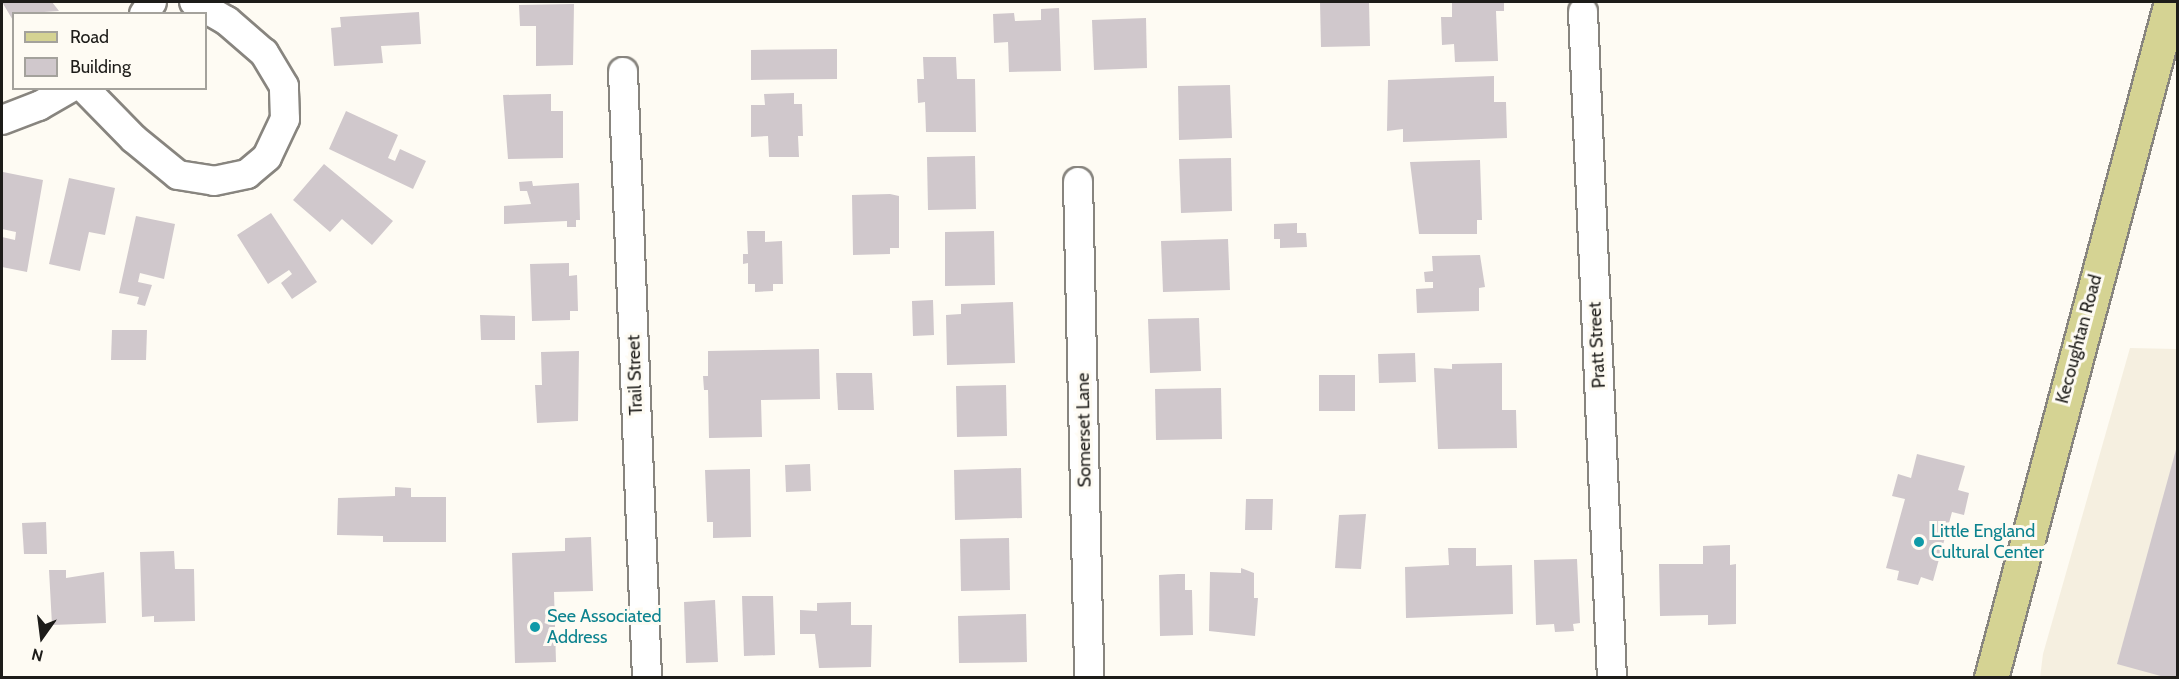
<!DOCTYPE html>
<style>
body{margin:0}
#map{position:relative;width:2179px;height:679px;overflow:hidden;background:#fefbf3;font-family:Cabin,sans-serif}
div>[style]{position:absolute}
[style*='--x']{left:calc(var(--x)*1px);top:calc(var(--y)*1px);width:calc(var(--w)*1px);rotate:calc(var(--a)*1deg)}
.built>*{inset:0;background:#f5efe0}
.building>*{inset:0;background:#d0c8cc}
.roads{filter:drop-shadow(2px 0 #88857f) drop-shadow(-2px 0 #88857f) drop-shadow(0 2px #88857f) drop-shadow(0 -2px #88857f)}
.minor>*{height:28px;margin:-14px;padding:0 14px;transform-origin:14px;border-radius:14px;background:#fff}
.primary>*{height:33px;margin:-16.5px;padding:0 16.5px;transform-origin:16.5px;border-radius:16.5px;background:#d5d393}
.dots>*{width:16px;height:16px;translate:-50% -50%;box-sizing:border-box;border:3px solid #fefbf3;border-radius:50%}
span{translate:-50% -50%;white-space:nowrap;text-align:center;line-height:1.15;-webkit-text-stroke:6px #fefbf3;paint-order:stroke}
.street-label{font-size:18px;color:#1d1c19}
.culture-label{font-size:18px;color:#0d838f}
.left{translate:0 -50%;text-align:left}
.frame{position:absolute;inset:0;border:3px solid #1d1c19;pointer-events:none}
.legend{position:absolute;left:12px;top:12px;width:195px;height:78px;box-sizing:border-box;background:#fefbf3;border:2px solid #a4a29c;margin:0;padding:8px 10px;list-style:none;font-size:18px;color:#1d1c19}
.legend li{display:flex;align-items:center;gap:12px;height:30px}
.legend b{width:30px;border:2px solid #a4a29c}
.north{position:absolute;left:12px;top:607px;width:60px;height:60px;-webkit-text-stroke:4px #fefbf3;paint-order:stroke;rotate:194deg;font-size:16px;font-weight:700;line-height:24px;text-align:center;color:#1d1c19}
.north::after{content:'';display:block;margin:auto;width:21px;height:27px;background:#1d1c19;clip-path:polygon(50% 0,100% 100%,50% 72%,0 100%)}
</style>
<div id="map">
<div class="built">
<i style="clip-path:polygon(2130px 348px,2177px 349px,2177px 677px,2040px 678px,2043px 654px)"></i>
</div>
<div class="building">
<i style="clip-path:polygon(2px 2px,52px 2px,59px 11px,14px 14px,14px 22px)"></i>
<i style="clip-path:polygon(1320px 2px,1369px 2px,1370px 46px,1321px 47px)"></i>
<i style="clip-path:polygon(1452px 2px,1504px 2px,1504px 11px,1496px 11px,1498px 61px,1455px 62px,1454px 44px,1442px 45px,1441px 17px,1452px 17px)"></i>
<i style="clip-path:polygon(574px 4px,573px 65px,536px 66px,536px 26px,520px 26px,519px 5px)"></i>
<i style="clip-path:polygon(1059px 8px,1061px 71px,1009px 72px,1008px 42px,994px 43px,993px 14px,1014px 13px,1015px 21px,1041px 20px,1041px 9px)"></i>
<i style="clip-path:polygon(419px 12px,421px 44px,381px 46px,383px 63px,334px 66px,331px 28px,341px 27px,340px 17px)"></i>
<i style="clip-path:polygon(1146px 18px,1147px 68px,1094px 70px,1092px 20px)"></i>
<i style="clip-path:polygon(837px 49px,837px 79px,751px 80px,751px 50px)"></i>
<i style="clip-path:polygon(923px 57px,956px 57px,957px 79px,975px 79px,976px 132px,926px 132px,925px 102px,918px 103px,917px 79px,924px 79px)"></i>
<i style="clip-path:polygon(1494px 76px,1494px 102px,1506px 102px,1507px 138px,1403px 142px,1403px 129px,1387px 131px,1388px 80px)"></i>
<i style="clip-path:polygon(1230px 85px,1232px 138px,1179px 140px,1178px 86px)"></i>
<i style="clip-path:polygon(794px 93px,794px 104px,802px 104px,803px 136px,798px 136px,799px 157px,769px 157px,768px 136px,751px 137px,751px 105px,765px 105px,764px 94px)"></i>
<i style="clip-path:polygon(551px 94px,551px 111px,563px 111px,563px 158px,508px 159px,503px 95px)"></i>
<i style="clip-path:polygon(346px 111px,398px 135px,388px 158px,395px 161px,400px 149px,426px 161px,413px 189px,329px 149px)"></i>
<i style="clip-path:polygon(975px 156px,976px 209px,928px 210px,927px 157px)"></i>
<i style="clip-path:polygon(1231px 158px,1232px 211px,1181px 213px,1179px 159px)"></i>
<i style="clip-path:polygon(1480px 160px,1482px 220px,1477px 220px,1477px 234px,1419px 234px,1410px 162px)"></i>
<i style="clip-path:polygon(324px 164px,393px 221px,372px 245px,342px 219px,330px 232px,293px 200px)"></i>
<i style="clip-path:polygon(3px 172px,43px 180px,27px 272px,2px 267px,2px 237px,15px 240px,16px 232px,2px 229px)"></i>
<i style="clip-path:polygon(69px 178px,115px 188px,105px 235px,89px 232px,80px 271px,49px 264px)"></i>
<i style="clip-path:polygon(532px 181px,533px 186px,579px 183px,580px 220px,576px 220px,576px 227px,567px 227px,567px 221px,504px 224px,504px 206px,531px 204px,527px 191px,520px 191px,519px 182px)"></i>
<i style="clip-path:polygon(890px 194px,899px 196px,899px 248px,890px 248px,890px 254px,853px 255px,852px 195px)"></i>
<i style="clip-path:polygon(271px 213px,317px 282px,292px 299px,281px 283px,292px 274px,289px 270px,268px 284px,237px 235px)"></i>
<i style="clip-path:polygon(136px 216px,175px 224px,164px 279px,140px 273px,138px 282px,152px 285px,145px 306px,137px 304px,139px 297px,119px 293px)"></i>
<i style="clip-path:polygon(1297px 223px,1297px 233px,1306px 233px,1307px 247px,1280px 248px,1280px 239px,1274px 239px,1274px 224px)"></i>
<i style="clip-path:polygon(747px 231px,765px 231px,765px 242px,782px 241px,783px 284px,773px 284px,773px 291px,755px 292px,755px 284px,748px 284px,748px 263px,743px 264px,743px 254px,748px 254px)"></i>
<i style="clip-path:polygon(994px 231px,995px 285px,945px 286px,945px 232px)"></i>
<i style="clip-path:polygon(1228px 239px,1230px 290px,1163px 292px,1161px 241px)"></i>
<i style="clip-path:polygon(1480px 255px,1485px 287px,1479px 288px,1479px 311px,1417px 313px,1416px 289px,1433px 288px,1433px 282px,1425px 282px,1424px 272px,1433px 271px,1432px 256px)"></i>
<i style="clip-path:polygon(569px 263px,569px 276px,577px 275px,578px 311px,570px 311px,570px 320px,532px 321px,530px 264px)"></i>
<i style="clip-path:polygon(933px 300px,934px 335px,913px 336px,912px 301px)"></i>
<i style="clip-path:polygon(1013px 302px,1015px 363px,947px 365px,946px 315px,961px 314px,961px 304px)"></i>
<i style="clip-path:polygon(480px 315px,515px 316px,515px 340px,481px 340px)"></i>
<i style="clip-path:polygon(1199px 318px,1201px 371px,1150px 373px,1148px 319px)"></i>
<i style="clip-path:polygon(112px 330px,147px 330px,146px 360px,111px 360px)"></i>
<i style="clip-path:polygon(819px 349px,820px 399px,761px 400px,762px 437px,709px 438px,708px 390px,704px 390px,703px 376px,708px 376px,708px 351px)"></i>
<i style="clip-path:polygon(579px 351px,578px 421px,537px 423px,535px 385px,542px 385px,541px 352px)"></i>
<i style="clip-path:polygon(1415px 353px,1416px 382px,1379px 383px,1378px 354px)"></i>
<i style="clip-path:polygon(1502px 363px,1502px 410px,1516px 410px,1517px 448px,1438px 449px,1434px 368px,1452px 369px,1452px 364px)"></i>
<i style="clip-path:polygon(836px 373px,872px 373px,874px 410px,838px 410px)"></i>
<i style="clip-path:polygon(1319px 375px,1355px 375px,1355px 411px,1319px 411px)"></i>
<i style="clip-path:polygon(1006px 385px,1007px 436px,957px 437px,956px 386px)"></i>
<i style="clip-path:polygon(1221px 388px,1222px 439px,1156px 440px,1155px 389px)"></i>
<i style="clip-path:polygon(2177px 446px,2178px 678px,2168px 678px,2117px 664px)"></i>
<i style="clip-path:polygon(1917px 454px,1965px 466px,1958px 490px,1969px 493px,1964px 515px,1952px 512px,1933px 581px,1921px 577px,1918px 585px,1897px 580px,1899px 571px,1886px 568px,1905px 499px,1892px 496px,1898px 474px,1911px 478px)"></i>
<i style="clip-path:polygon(810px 464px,811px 491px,786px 492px,785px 465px)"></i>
<i style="clip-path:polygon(1021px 468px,1022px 518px,955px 520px,954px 470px)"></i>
<i style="clip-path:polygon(750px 469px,751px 537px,713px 538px,713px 522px,707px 522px,705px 470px)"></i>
<i style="clip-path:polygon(395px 487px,411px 488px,411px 497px,446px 497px,446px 542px,383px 542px,383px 536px,337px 535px,338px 498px,395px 496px)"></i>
<i style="clip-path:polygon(1246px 499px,1273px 499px,1272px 530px,1245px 530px)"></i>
<i style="clip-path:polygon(1366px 514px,1361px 569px,1335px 568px,1339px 515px)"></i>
<i style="clip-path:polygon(46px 522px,47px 554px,24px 554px,22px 523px)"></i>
<i style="clip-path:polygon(591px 537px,593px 591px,554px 592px,556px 662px,515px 663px,512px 553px,565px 551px,565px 538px)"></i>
<i style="clip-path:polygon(1009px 538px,1010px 590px,961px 591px,960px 539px)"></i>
<i style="clip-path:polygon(1730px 545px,1730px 565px,1736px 564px,1736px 624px,1708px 625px,1708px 615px,1660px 616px,1659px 564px,1703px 564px,1703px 546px)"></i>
<i style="clip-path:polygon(1448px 548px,1476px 548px,1476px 566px,1512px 565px,1513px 614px,1406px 618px,1405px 567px,1449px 565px)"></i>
<i style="clip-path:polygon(174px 551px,175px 569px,194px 569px,195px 621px,154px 622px,154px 616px,142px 617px,140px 552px)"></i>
<i style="clip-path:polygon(1577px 559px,1580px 623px,1573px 624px,1574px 631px,1555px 632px,1554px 624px,1536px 625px,1534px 560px)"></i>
<i style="clip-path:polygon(1241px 568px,1254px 573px,1254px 598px,1258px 598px,1255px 636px,1209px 631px,1210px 572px,1241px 573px)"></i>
<i style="clip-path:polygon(49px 570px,66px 570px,66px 578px,104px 572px,106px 623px,52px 625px)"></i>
<i style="clip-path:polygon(1178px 574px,1185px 574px,1185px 590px,1192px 590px,1193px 635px,1160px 636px,1159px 575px)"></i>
<i style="clip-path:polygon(742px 596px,773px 596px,775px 655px,744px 656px)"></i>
<i style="clip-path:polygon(715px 600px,718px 662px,686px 663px,684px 602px)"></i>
<i style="clip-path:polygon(851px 602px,851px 625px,872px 625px,871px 667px,819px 668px,815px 634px,800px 634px,800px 610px,817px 611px,817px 603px)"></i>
<i style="clip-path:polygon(1026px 614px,1027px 662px,959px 663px,958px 616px)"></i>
</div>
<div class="roads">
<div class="minor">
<i style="--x:1583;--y:12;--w:667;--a:87.51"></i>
<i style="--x:144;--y:14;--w:14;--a:-56"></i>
<i style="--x:623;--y:72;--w:606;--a:87.73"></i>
<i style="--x:84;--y:88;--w:71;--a:45.6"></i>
<i style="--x:134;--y:139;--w:57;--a:39.3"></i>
<i style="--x:178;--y:175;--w:36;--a:9"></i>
<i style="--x:214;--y:181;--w:34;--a:-12"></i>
<i style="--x:247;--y:174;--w:26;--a:-40"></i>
<i style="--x:267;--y:157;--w:42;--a:-64.7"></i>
<i style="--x:285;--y:119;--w:33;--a:-92"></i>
<i style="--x:284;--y:86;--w:39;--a:-121"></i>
<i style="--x:264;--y:53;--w:49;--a:-139.1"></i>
<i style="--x:227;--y:21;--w:38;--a:-150"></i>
<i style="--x:2;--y:120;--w:40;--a:-21"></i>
<i style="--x:39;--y:106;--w:36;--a:-30"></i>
<i style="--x:1078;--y:182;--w:496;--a:88.7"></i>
</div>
<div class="primary">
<i style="--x:1991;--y:678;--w:700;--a:-75.09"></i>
</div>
</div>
<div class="dots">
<i style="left:1919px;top:542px;background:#0f9aa8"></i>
<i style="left:535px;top:627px;background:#0f9aa8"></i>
</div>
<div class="street-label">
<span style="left:2079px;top:339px;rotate:-75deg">Kecoughtan Road</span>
<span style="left:1597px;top:345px;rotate:-93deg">Pratt Street</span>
<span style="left:635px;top:375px;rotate:-92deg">Trail Street</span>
<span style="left:1084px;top:430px;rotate:-91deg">Somerset Lane</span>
</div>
<div class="culture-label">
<span class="left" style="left:1931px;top:542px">Little England<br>Cultural Center</span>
<span class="left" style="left:547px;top:627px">See Associated<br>Address</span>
</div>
<div class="frame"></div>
<ul class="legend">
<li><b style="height:8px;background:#d5d393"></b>Road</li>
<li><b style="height:16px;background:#d0c8cc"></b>Building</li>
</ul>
<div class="north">N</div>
</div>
